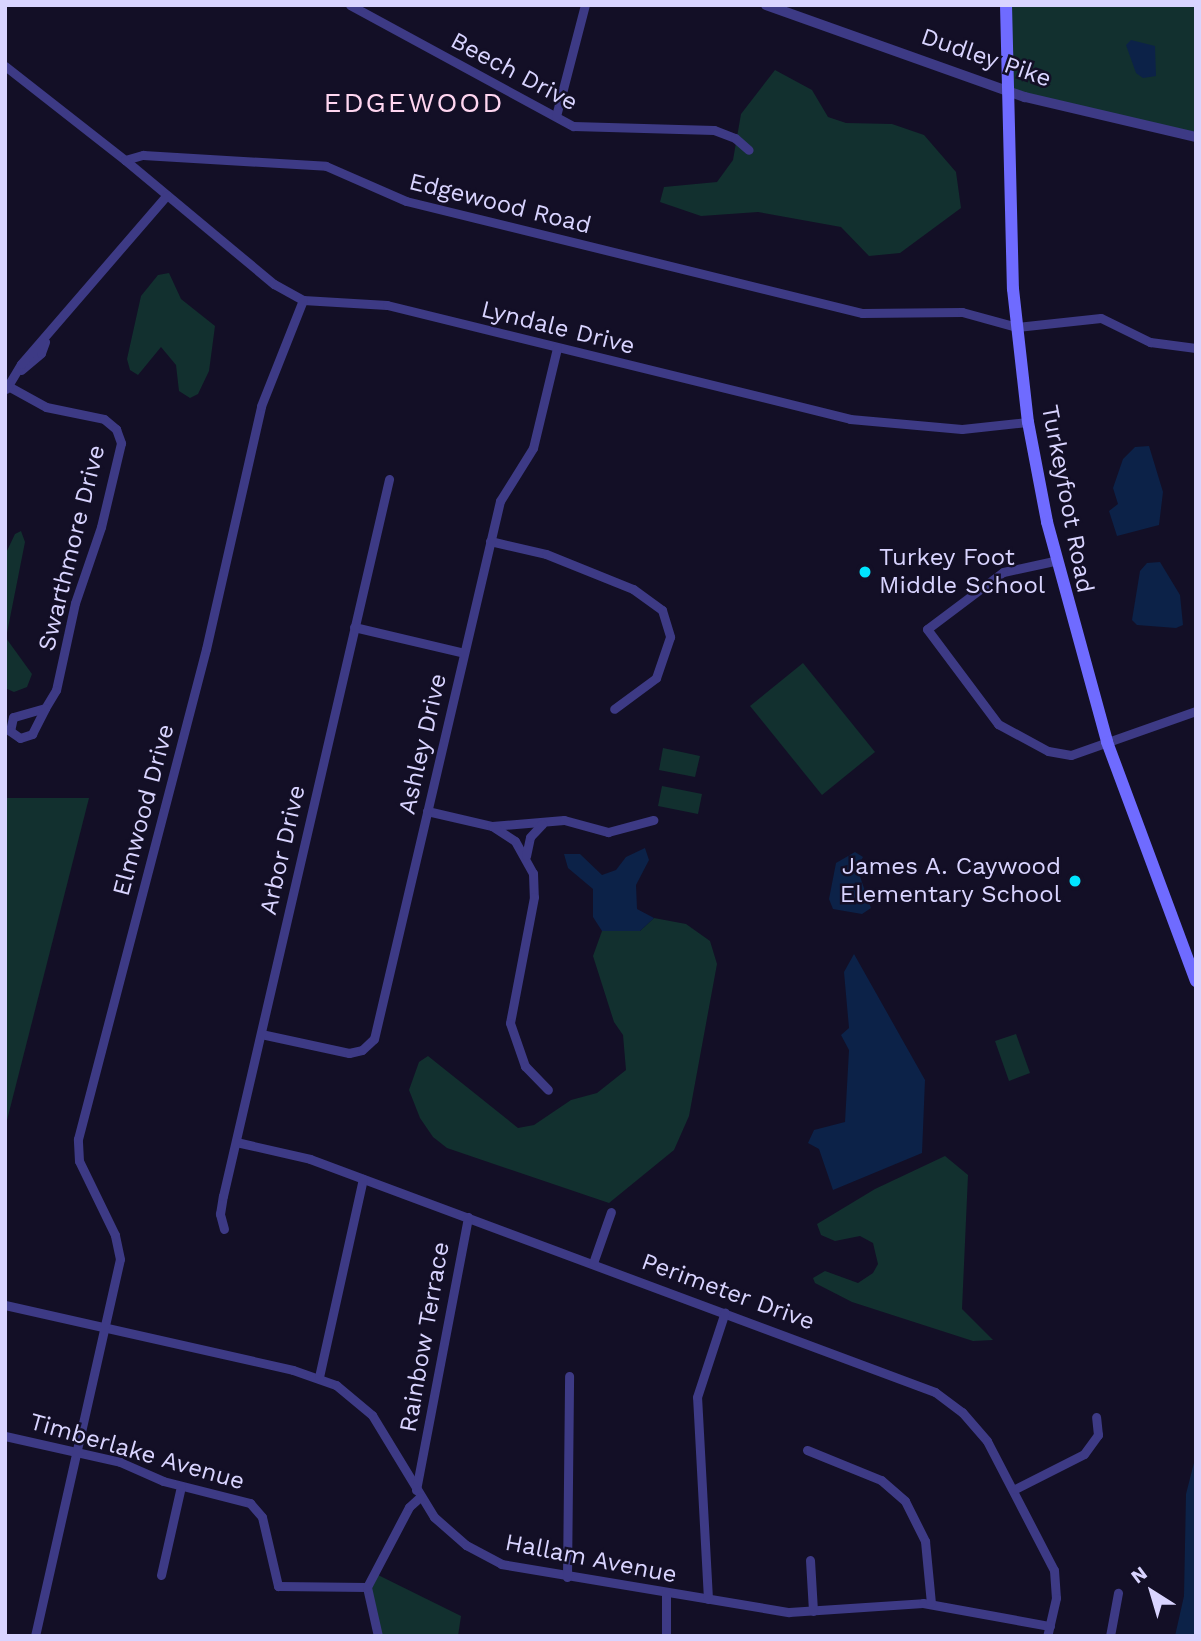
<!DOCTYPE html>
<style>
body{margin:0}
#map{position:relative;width:1201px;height:1641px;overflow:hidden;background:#130f26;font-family:"Work Sans",sans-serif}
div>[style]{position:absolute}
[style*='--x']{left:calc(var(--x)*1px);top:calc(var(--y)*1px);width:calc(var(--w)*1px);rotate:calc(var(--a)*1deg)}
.green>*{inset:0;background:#12302f}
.water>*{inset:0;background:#0c2248}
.minor>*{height:9px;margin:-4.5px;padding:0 4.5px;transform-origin:4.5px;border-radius:4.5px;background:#3d3a85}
.tertiary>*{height:10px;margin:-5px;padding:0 5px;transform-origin:5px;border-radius:5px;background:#3d3a85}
.secondary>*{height:12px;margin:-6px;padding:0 6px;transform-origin:6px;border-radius:6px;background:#6f6bff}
.dots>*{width:19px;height:19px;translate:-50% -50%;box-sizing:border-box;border:4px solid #130f26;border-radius:50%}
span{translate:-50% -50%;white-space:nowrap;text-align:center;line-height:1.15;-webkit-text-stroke:5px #130f26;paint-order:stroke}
.street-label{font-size:24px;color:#d9d4ff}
.poi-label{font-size:24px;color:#d9d4ff}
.left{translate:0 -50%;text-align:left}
.right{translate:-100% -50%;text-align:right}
.quarter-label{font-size:28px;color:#ffd6f0;letter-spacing:2px}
.frame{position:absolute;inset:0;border:7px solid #d9d4ff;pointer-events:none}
.north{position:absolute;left:1117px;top:1557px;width:70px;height:70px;-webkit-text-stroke:5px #130f26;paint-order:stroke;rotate:323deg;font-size:19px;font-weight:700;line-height:28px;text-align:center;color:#d9d4ff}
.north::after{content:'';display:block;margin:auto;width:24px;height:32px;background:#d9d4ff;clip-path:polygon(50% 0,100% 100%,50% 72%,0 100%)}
</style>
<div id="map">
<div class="green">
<i style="clip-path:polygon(1006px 5px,1196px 5px,1196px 137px,1007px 90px)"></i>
<i style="clip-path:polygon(775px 70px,812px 90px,828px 117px,846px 123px,892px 124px,924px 135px,956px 172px,961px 208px,900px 253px,869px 256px,841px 227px,758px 212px,701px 216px,660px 202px,664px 187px,717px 182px,733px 160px,741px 114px)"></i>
<i style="clip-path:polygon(169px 273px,181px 299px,215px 326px,209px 371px,198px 394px,190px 398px,179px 391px,176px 365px,161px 347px,138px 375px,130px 370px,127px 359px,141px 296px,158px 275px)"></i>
<i style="clip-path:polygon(21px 531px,25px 542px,6px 638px,32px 674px,27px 687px,14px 692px,5px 688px,5px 555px,15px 534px)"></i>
<i style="clip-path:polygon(803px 663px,875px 752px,822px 795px,750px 706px)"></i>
<i style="clip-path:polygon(663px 748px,700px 756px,695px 777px,659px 770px)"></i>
<i style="clip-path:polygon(662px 786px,702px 794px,698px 814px,658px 806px)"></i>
<i style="clip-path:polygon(5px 798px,89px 798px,5px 1128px)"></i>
<i style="clip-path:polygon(654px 918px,686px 924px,710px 941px,717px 964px,689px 1116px,674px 1150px,609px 1203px,447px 1148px,433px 1137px,420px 1118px,409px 1090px,419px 1062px,428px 1056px,518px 1128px,534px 1125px,571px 1100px,597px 1093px,626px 1070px,623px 1035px,614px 1022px,593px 956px,602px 931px,640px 931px)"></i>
<i style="clip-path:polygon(1016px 1034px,1030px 1073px,1009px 1081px,995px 1041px)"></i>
<i style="clip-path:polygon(945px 1156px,968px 1175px,962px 1309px,993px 1340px,973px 1341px,852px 1302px,815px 1283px,813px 1278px,825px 1271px,858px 1283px,873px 1273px,878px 1264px,873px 1243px,860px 1236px,835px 1241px,821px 1235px,817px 1224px,875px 1189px)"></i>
<i style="clip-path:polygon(374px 1573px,461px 1616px,458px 1636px,378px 1636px,367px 1587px)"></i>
</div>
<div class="water">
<i style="clip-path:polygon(1131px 40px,1155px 46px,1156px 76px,1143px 78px,1136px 73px,1126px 45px)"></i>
<i style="clip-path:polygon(1149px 446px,1163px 492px,1159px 525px,1117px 536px,1109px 511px,1118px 504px,1113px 488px,1123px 459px,1135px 447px)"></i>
<i style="clip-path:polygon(1160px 562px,1180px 595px,1183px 625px,1176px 628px,1137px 625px,1132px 620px,1140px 571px,1147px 563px)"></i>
<i style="clip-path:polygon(645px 848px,649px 860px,636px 885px,637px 909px,654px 918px,640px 931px,602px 931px,593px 917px,593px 889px,568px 868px,564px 854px,580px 854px,602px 875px,616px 870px,626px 857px)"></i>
<i style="clip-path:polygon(855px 852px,863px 857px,857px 868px,871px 908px,862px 914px,833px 909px,829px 899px,836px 863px)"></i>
<i style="clip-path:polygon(854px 954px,925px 1080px,922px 1153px,833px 1190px,819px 1149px,808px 1143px,814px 1130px,845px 1122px,849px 1050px,841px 1035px,849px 1028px,844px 972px)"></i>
<i style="clip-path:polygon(1196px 1455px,1196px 1636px,1175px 1636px,1184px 1596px,1186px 1494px)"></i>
</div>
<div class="minor">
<i style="--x:350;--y:5;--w:254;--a:28.5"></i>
<i style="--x:573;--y:126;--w:141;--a:1.6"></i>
<i style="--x:714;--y:130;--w:22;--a:21"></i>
<i style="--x:735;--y:138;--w:18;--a:41"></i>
<i style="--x:5;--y:66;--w:152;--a:38.1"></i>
<i style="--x:125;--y:160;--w:19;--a:-16"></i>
<i style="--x:143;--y:155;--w:183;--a:3.4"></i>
<i style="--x:326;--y:166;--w:87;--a:23.6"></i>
<i style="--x:406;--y:201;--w:470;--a:13.8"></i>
<i style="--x:862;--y:313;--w:100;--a:-0.6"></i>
<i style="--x:962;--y:312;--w:57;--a:15.3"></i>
<i style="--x:1017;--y:327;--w:84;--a:-6.1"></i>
<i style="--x:1101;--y:318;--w:55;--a:26.1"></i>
<i style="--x:1150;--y:342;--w:46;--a:7.4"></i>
<i style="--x:556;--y:116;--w:115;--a:-75.4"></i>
<i style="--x:125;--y:160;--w:194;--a:39.8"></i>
<i style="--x:274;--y:284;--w:33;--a:29"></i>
<i style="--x:303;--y:300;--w:84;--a:3.4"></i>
<i style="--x:387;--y:305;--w:477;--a:13.8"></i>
<i style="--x:850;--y:419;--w:112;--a:5.1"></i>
<i style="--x:962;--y:429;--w:66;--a:-6.1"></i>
<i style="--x:21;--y:370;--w:26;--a:-40"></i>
<i style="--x:41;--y:353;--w:12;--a:-70"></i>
<i style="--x:8;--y:386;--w:43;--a:28.9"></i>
<i style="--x:46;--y:407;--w:59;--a:11.7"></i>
<i style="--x:104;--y:419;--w:16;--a:40"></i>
<i style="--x:116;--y:429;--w:15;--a:70"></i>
<i style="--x:121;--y:443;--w:86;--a:103.4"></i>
<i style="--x:101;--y:527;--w:80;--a:108.9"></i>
<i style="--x:75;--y:603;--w:89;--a:102.3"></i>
<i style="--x:56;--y:690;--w:21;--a:121"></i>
<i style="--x:45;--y:708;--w:33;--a:164"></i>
<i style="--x:13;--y:717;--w:14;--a:102"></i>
<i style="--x:10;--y:731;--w:12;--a:35"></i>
<i style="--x:20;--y:738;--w:13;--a:-18"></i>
<i style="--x:32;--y:734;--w:29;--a:-63"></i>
<i style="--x:6;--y:389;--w:29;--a:-59"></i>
<i style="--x:21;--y:364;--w:223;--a:-49.2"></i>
<i style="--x:490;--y:541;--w:57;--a:13.1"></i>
<i style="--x:546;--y:554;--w:94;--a:21.9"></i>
<i style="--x:633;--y:589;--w:36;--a:36"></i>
<i style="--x:662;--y:610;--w:28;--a:73"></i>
<i style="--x:670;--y:637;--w:43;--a:108.9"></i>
<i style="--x:656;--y:678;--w:52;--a:143.6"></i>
<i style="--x:1054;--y:561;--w:52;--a:167.8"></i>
<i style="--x:1003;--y:572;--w:95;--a:143.1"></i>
<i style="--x:927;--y:629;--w:119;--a:53.2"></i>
<i style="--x:998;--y:724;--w:57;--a:28.4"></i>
<i style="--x:1048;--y:751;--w:23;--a:10"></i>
<i style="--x:1071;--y:755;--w:133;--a:-19.4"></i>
<i style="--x:354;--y:627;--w:113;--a:13.3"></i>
<i style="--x:427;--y:811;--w:67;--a:13"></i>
<i style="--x:492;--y:826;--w:72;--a:-4.8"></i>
<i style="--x:564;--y:820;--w:46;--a:15.3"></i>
<i style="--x:608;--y:832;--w:47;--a:-14.9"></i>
<i style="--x:492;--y:826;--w:27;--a:33"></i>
<i style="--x:515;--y:841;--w:37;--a:61"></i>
<i style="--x:533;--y:873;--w:24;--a:88"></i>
<i style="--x:534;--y:897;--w:128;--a:100.8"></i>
<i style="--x:510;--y:1023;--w:46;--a:70.8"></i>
<i style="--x:525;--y:1066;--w:33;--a:46"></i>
<i style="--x:526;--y:856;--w:19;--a:-78"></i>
<i style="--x:530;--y:837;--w:18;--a:-47"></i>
<i style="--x:261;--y:1034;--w:90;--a:12.2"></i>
<i style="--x:349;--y:1053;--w:13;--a:-13"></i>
<i style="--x:362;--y:1050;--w:16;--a:-43"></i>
<i style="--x:374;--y:1039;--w:553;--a:-76.82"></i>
<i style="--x:500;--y:501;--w:62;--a:-58.1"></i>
<i style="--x:533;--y:448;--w:103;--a:-76.5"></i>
<i style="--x:236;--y:1142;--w:76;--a:12.9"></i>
<i style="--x:310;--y:1159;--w:667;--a:20.45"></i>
<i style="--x:935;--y:1392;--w:34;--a:37"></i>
<i style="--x:962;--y:1412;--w:38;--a:49"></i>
<i style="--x:987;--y:1441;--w:145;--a:62.6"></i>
<i style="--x:1054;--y:1570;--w:28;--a:86"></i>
<i style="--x:1056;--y:1598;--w:39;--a:103"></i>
<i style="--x:224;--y:1229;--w:16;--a:-105"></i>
<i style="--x:220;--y:1214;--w:18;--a:-81"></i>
<i style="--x:223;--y:1196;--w:736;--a:-76.96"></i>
<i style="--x:593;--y:1263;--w:54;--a:-70.6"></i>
<i style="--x:5;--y:1305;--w:295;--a:12.7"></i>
<i style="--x:293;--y:1370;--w:46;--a:19.2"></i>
<i style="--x:336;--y:1385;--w:47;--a:39.8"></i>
<i style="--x:372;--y:1415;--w:119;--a:58.7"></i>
<i style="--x:434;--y:1517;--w:43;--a:41.2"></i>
<i style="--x:466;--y:1545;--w:40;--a:28"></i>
<i style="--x:501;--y:1564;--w:292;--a:9.5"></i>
<i style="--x:789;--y:1612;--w:134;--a:-3.8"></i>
<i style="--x:923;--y:1603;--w:129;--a:10.3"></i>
<i style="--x:319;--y:1377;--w:203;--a:-77.5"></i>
<i style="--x:5;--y:1436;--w:118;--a:12.7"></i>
<i style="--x:120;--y:1462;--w:47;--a:23.8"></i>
<i style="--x:163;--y:1481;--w:90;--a:14.2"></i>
<i style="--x:250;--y:1503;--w:18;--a:49"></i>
<i style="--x:262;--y:1517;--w:71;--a:76.9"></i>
<i style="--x:278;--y:1586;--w:89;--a:0.6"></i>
<i style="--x:807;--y:1450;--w:80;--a:22.1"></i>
<i style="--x:881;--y:1480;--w:32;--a:41"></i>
<i style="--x:905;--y:1501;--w:45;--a:63.4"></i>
<i style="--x:925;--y:1541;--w:62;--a:84.5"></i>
<i style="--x:1015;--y:1489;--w:77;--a:-26.9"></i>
<i style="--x:1084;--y:1454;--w:24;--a:-54"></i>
<i style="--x:1098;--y:1435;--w:18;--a:-96"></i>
<i style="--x:416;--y:1490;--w:278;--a:-79.2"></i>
<i style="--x:810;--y:1560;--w:51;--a:86.6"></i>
<i style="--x:161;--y:1575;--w:91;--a:-77.3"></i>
<i style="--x:567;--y:1577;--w:201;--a:-89.4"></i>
<i style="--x:708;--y:1599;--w:202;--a:-93.1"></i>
<i style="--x:697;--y:1397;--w:89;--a:-71.8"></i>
<i style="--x:35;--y:1636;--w:386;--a:-77.3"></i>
<i style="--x:120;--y:1259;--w:25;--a:-102"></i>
<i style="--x:115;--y:1235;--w:82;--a:-115.9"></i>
<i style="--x:79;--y:1161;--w:22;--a:-93"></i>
<i style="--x:78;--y:1139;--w:506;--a:-75.36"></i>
<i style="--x:206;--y:649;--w:249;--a:-77.2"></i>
<i style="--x:261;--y:406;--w:114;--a:-68.4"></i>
<i style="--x:378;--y:1636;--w:50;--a:-102.7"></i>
<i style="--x:367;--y:1587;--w:90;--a:-62.3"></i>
<i style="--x:409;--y:1507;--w:15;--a:-42"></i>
<i style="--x:666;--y:1636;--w:44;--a:-90"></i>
<i style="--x:1110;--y:1636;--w:44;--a:-79.5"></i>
</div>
<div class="tertiary">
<i style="--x:766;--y:5;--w:275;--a:19.6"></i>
<i style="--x:1025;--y:97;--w:176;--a:13.2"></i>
</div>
<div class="secondary">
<i style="--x:1006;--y:5;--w:284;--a:88.6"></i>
<i style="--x:1013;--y:289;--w:134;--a:83.6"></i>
<i style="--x:1028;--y:422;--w:102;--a:79.2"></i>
<i style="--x:1047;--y:522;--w:228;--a:74.7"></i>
<i style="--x:1107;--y:742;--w:255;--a:69.6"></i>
</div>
<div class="dots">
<i style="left:865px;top:572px;background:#00e5ff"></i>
<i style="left:1075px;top:881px;background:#00e5ff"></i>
</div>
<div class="street-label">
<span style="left:986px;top:58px;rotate:19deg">Dudley Pike</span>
<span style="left:514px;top:72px;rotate:28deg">Beech Drive</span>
<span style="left:500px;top:204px;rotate:14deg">Edgewood Road</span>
<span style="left:558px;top:328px;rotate:14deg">Lyndale Drive</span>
<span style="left:1067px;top:499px;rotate:79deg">Turkeyfoot Road</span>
<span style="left:72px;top:548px;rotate:-76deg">Swarthmore Drive</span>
<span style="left:423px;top:744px;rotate:-77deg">Ashley Drive</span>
<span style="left:144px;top:810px;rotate:-75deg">Elmwood Drive</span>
<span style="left:283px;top:850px;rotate:-77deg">Arbor Drive</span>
<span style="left:728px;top:1292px;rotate:20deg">Perimeter Drive</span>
<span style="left:425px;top:1337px;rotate:-80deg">Rainbow Terrace</span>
<span style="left:137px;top:1452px;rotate:16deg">Timberlake Avenue</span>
<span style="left:591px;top:1559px;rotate:11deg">Hallam Avenue</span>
</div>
<div class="poi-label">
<span class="left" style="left:879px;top:572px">Turkey Foot<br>Middle School</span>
<span class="right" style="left:1061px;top:881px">James A. Caywood<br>Elementary School</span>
</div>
<div class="quarter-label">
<span style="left:414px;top:103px">EDGEWOOD</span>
</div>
<div class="frame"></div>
<div class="north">N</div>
</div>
